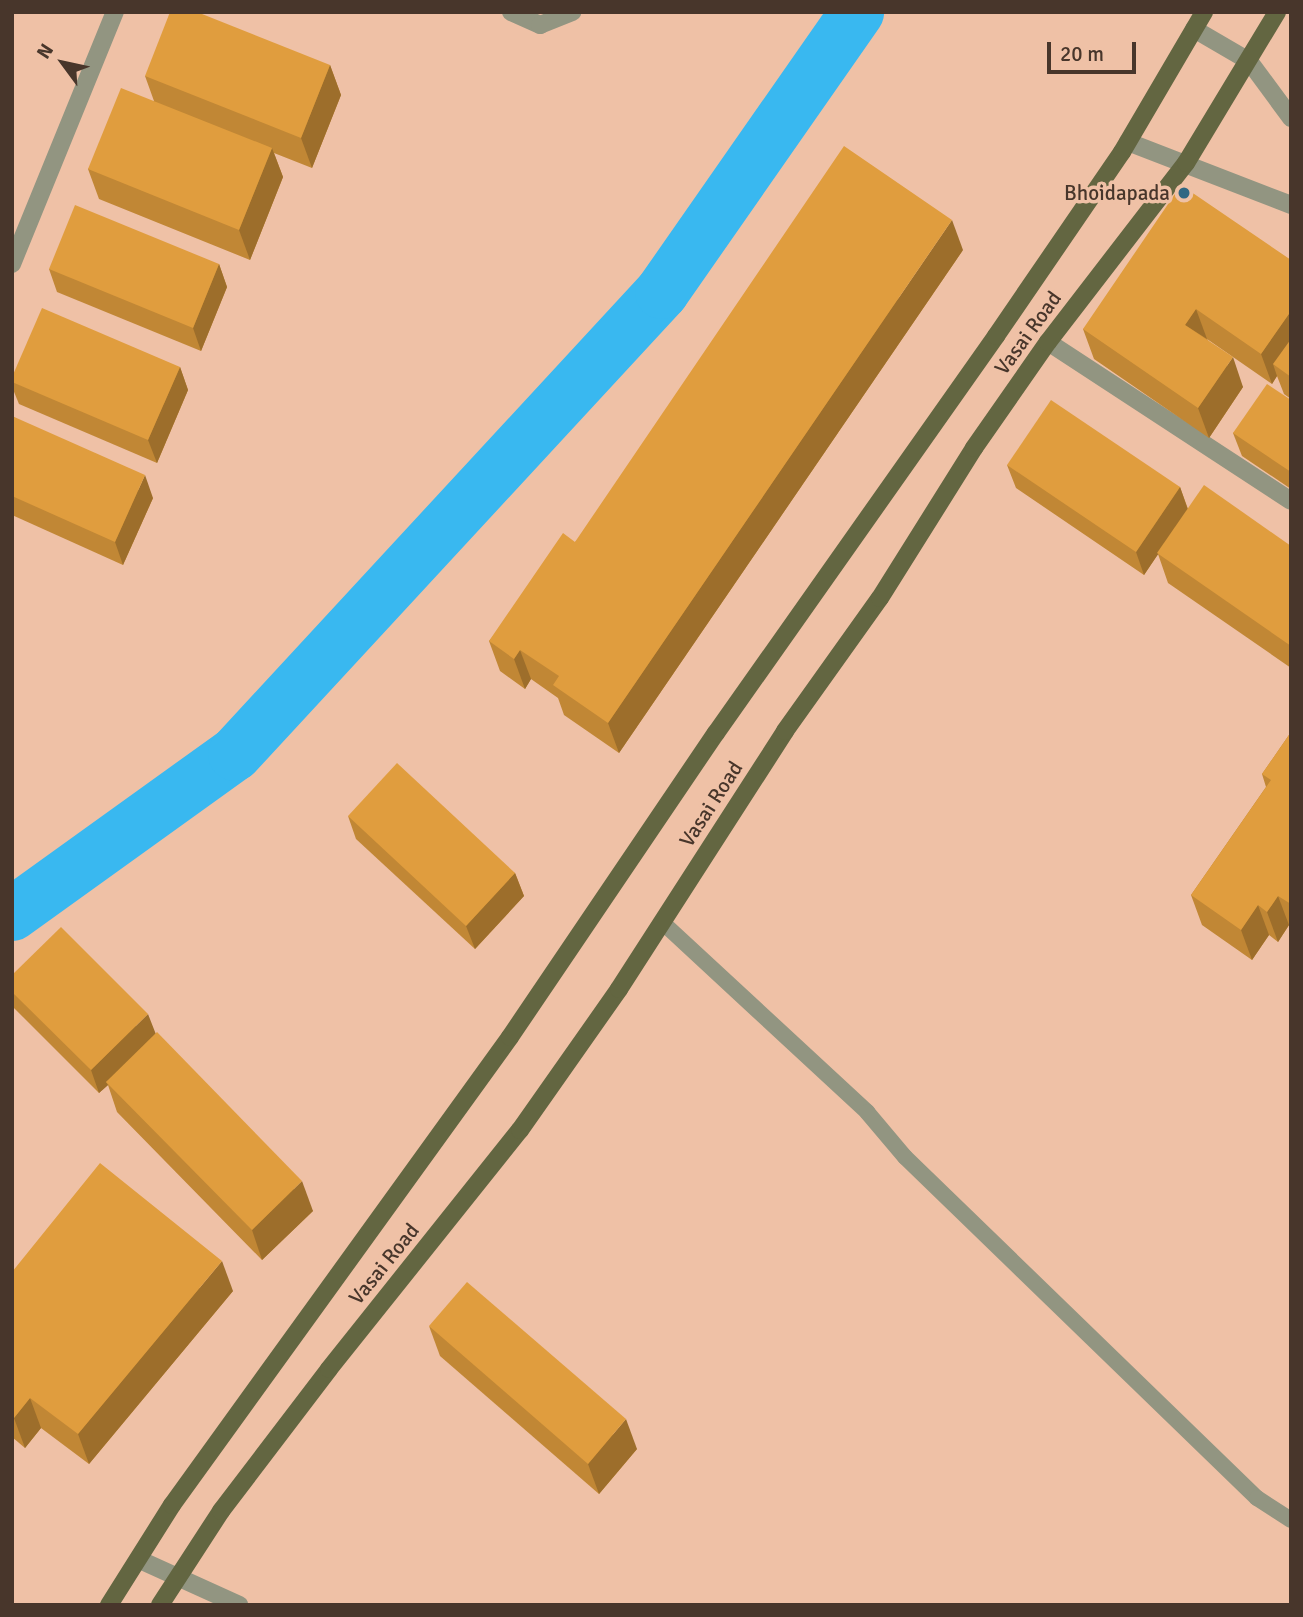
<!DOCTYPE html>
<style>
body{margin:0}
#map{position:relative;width:1303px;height:1617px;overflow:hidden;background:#efc1a6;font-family:Signika,sans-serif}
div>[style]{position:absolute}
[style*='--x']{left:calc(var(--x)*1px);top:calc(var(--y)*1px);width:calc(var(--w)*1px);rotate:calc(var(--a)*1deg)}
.river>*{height:54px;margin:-27px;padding:0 27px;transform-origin:27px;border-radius:27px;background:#39b8f0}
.service>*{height:16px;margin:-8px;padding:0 8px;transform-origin:8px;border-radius:8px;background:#929581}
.minor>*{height:18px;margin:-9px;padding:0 9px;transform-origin:9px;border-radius:9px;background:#929581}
.tertiary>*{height:18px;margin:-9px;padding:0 9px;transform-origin:9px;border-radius:9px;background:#929581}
.primary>*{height:18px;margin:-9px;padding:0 9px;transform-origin:9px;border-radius:9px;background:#636641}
.wall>*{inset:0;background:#c18735}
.shaded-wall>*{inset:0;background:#9d6e2b}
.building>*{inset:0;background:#e09d3e}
.dots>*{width:19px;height:19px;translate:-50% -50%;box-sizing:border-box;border:4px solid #efc1a6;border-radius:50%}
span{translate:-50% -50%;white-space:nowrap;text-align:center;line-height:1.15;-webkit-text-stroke:7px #efc1a6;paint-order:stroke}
.poi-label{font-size:21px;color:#48362b}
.right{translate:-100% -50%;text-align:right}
.street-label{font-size:21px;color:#48362b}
.frame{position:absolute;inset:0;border:14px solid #48362b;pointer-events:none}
.north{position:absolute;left:28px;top:28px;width:70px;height:70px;-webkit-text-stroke:5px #efc1a6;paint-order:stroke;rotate:303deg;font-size:19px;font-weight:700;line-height:28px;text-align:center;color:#48362b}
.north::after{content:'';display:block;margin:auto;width:24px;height:32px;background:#48362b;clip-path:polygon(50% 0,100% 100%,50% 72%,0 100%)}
.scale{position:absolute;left:1047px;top:42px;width:89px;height:32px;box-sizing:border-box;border:4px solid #48362b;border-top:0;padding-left:9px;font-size:21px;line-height:24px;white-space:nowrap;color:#48362b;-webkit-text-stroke:5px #efc1a6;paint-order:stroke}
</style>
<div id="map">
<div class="river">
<i style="--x:12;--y:914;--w:274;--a:-35.7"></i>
<i style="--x:235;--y:754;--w:629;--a:-47.25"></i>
<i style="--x:662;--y:292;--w:341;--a:-55.1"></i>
</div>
<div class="service">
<i style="--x:662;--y:922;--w:280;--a:42.8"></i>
<i style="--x:867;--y:1112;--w:59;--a:49.8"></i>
<i style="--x:905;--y:1157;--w:490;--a:44.1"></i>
<i style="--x:1257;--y:1498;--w:40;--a:32.9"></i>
</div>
<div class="minor">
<i style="--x:511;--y:12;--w:32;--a:24"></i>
<i style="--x:540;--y:25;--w:35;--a:-22"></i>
<i style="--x:12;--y:264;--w:272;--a:-67.8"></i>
<i style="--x:1048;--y:342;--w:290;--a:33.2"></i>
<i style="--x:140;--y:1560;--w:109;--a:24.4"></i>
</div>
<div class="tertiary">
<i style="--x:1194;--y:29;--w:64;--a:30.2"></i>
<i style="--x:1249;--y:61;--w:71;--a:53.6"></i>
<i style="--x:1128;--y:142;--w:175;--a:21.1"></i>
</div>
<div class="primary">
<i style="--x:109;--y:1605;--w:118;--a:-57.8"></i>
<i style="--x:172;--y:1505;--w:577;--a:-54.16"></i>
<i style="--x:510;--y:1037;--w:367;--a:-55.9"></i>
<i style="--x:716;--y:733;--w:486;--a:-54.8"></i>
<i style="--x:996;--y:336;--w:223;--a:-55.6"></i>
<i style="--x:1122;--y:152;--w:162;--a:-59.6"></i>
<i style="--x:160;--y:1605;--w:112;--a:-57"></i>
<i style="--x:221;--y:1511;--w:178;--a:-52.7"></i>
<i style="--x:329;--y:1369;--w:306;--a:-51.4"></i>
<i style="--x:520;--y:1130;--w:172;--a:-54.9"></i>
<i style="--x:619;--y:989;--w:307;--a:-57.2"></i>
<i style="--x:785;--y:731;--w:163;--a:-54.5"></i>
<i style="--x:880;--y:598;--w:177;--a:-57.9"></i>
<i style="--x:974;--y:448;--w:129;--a:-55.1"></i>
<i style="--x:1048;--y:342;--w:226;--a:-52.4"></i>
<i style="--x:1186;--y:163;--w:176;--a:-58.9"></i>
</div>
<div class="wall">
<i style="clip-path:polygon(330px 65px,341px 95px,312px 168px,274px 153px,283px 177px,250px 260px,99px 199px,88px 169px,154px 101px,145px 76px)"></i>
<i style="clip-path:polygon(963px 250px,619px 753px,564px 715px,558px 698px,531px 679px,525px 689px,500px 671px,489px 641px,575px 542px)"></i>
<i style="clip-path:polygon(1291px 260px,1291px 399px,1284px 394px,1277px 376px,1272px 384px,1207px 339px,1243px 387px,1209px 438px,1094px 359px,1083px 329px)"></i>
<i style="clip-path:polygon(219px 264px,227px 287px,201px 351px,57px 292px,49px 269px)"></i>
<i style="clip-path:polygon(180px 367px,188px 390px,157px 463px,19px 404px,12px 387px,12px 377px)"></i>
<i style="clip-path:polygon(1291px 400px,1291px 489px,1242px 456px,1233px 433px)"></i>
<i style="clip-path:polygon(12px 416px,153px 498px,123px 565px,12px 515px)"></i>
<i style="clip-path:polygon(1007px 465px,1180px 487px,1188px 509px,1291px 546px,1291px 668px,1168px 583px,1158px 554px,1144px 575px,1016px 488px)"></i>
<i style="clip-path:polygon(1291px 732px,1291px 926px,1289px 925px,1278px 942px,1269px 935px,1252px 960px,1202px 925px,1191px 895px,1266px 787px,1262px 774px)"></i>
<i style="clip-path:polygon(348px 816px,515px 873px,524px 896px,475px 949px,356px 839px)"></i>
<i style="clip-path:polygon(12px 975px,155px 1034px,313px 1211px,262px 1260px,117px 1112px,108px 1085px,99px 1093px,13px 1007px)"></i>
<i style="clip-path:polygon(12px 1272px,233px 1291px,89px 1464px,41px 1428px,25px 1448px,12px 1437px)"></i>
<i style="clip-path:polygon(429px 1326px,637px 1449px,599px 1494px,440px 1356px)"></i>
</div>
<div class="shaded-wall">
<i style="clip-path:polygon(330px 65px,341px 95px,312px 168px,301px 138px)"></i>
<i style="clip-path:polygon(272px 148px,283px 177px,250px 260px,239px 230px)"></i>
<i style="clip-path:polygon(952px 220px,963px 250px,619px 753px,608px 723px)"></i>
<i style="clip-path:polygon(219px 264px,227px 287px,201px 351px,193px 328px)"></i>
<i style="clip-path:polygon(1196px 309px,1207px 339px,1185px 325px)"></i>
<i style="clip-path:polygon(1291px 311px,1291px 357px,1273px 364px,1277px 376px,1272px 384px,1261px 354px)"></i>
<i style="clip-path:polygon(1233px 357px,1243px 387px,1209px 438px,1198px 408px)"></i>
<i style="clip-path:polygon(180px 367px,188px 390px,157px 463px,148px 440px)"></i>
<i style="clip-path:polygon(145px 475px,153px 498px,123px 565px,115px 542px)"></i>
<i style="clip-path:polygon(1180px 487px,1188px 510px,1144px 575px,1136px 552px)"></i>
<i style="clip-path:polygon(520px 650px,531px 679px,525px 689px,514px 659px)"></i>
<i style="clip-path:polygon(515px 873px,524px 896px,475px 949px,466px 926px)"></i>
<i style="clip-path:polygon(1278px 896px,1289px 925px,1278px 942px,1267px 912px)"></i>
<i style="clip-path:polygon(1258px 905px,1269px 935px,1252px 960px,1241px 930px)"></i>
<i style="clip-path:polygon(148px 1014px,157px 1037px,106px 1082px,108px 1085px,99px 1093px,91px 1070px)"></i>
<i style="clip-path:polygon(302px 1181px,313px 1211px,262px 1260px,252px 1230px)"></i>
<i style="clip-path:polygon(222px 1261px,233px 1291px,89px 1464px,78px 1434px)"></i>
<i style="clip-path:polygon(30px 1398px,41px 1428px,25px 1448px,14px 1418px)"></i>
<i style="clip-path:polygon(626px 1419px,637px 1449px,599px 1494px,588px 1464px)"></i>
</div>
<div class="building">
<i style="clip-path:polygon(170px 12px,197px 12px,330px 65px,301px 138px,145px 76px)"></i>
<i style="clip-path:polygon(121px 88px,272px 148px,239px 230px,88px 169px)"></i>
<i style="clip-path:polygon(844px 146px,952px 220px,608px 723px,553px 685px,559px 676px,520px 650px,514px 659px,489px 641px,563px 533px,575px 542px)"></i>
<i style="clip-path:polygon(1181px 185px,1291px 260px,1291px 311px,1261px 354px,1196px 309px,1185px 325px,1233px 357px,1198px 408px,1083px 329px)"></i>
<i style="clip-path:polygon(75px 205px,219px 264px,193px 328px,49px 269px)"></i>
<i style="clip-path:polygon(42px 308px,180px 367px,148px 440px,12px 382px,12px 377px)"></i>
<i style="clip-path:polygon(1291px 339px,1291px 377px,1273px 364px)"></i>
<i style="clip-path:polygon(1267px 384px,1291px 400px,1291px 472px,1233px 433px)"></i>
<i style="clip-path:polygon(1051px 400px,1180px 487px,1136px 552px,1007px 465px)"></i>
<i style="clip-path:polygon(12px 416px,145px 475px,115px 542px,12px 496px)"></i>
<i style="clip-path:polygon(1204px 485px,1291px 546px,1291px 646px,1157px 553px)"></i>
<i style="clip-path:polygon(1291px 732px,1291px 904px,1278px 896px,1267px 912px,1258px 905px,1241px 930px,1191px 895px,1271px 780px,1262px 774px)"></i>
<i style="clip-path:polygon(397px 763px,515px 873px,466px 926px,348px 816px)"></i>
<i style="clip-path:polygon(61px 927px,148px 1014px,91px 1070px,12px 992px,12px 975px)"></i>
<i style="clip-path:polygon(157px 1032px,302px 1181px,252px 1230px,106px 1082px)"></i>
<i style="clip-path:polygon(100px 1163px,222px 1261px,78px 1434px,30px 1398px,14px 1418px,12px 1417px,12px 1272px)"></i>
<i style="clip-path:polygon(467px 1282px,626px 1419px,588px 1464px,429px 1326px)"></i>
</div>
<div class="dots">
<i style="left:1184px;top:193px;background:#316883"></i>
</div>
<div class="poi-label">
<span class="right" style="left:1170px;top:193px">Bhoidapada</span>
</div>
<div class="street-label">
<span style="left:1028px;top:333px;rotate:-54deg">Vasai Road</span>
<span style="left:711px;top:804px;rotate:-57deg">Vasai Road</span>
<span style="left:384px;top:1264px;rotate:-51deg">Vasai Road</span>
</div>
<div class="frame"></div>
<div class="north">N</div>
<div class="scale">20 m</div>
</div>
